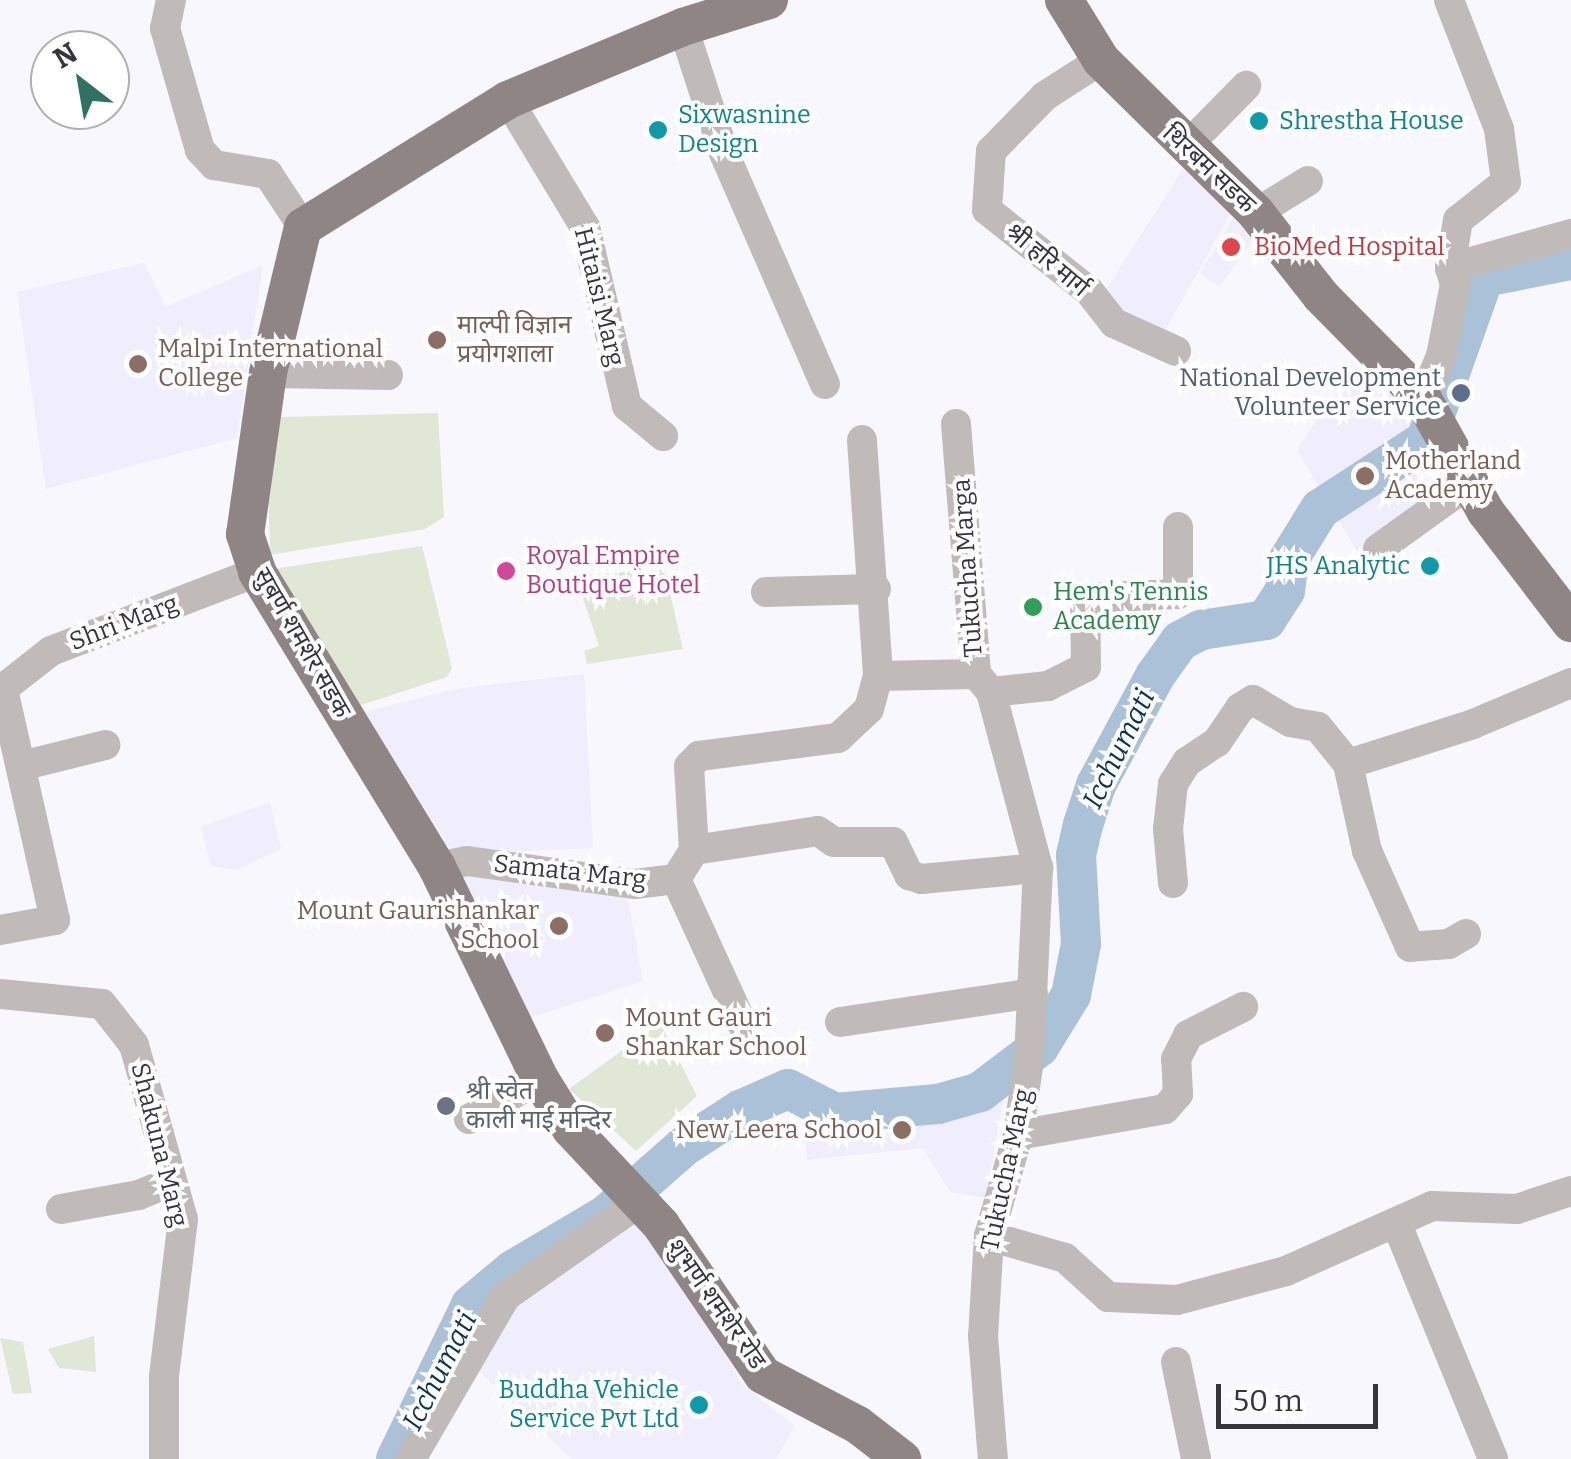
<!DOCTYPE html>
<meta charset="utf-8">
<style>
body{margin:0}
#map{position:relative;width:1571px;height:1459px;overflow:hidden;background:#f8f7fe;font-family:Bitter,"Noto Sans Devanagari",serif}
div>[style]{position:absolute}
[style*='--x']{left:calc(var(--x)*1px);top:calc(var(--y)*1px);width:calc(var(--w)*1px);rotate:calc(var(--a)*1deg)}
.built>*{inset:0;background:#f0edfc}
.green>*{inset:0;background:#e0e7d4}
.river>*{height:40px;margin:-20px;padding:0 20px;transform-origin:20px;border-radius:20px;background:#aac1d7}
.minor>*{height:30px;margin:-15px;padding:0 15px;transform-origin:15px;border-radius:15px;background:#c0bab9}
.major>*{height:38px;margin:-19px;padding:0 19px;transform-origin:19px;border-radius:19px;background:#908585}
.dots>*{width:28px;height:28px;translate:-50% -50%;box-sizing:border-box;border:5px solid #fff;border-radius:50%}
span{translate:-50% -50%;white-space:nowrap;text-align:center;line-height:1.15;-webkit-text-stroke:8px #fff;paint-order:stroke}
.culture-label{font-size:25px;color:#0d838f}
.left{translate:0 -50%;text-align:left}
.right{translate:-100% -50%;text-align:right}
.street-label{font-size:25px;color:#36353a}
.health-label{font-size:25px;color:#be3a42}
.education-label{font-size:25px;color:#785e54}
.service-label{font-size:25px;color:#4e5e75}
.hotel-label{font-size:25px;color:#b23c85}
.leisure-label{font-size:25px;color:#27864d}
.worship-label{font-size:25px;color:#5b616d}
.water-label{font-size:28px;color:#0b3352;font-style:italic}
.north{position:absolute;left:30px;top:30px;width:100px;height:100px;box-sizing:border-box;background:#fff;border:2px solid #afaeb0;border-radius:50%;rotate:329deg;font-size:28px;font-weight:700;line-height:40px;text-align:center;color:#36353a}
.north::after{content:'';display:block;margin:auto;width:35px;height:45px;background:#2f7264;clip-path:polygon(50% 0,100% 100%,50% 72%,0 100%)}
.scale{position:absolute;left:1216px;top:1384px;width:162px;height:45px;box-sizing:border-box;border:5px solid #36353a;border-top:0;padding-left:12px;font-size:30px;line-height:35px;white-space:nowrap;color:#36353a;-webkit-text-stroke:8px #fff;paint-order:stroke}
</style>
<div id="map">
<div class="built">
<i style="clip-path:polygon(1183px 169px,1232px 211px,1158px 343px,1100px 299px)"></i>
<i style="clip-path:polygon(1235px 215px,1257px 235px,1219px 287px,1200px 273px)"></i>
<i style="clip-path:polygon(144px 263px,166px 307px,263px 265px,237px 438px,46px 489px,17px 292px)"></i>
<i style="clip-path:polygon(1373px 371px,1419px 421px,1394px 440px,1433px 503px,1361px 558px,1297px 450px,1331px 398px)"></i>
<i style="clip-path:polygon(584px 674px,593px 848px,454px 854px,364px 712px,455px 689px)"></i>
<i style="clip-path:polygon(270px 802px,281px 849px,236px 870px,211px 866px,201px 827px)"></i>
<i style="clip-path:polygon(454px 871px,627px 894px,643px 981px,529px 1018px)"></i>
<i style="clip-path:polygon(1007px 1076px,986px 1198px,950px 1192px,923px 1148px,807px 1160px,802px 1108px,849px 1102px,872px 1112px,965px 1096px)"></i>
<i style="clip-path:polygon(629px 1208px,702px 1307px,742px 1385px,795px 1426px,776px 1459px,572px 1459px,466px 1359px,500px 1294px)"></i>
</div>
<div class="green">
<i style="clip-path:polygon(438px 413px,444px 517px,425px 529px,270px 555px,268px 478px,281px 417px)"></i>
<i style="clip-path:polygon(422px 546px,452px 668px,447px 677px,358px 706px,274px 569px)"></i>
<i style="clip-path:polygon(664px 568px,683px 649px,587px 664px,584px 651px,599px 646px,576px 577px)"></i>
<i style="clip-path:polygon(660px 1023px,697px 1096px,636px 1151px,569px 1089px)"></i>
<i style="clip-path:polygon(94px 1336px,96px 1372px,59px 1368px,48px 1349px)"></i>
<i style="clip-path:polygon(0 1338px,23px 1342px,32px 1393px,13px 1394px)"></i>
</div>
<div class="river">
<i style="--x:396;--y:1459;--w:171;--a:-64"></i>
<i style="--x:471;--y:1305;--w:55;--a:-39.8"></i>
<i style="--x:513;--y:1270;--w:108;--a:-30.6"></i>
<i style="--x:606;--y:1215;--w:103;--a:-41.4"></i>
<i style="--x:683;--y:1147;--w:68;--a:-33"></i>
<i style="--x:740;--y:1110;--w:52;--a:-23.6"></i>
<i style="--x:788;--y:1089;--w:53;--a:27.1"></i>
<i style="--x:835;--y:1113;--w:103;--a:-5"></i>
<i style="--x:938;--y:1104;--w:44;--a:-15.9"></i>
<i style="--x:980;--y:1092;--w:74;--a:-37.3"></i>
<i style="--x:1039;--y:1047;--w:61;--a:-58.4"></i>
<i style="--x:1071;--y:995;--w:52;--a:-78.9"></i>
<i style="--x:1081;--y:944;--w:89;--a:-93.2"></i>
<i style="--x:1076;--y:855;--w:31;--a:-77"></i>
<i style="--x:1083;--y:825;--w:42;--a:-72"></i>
<i style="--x:1096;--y:785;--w:124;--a:-61.6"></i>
<i style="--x:1155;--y:676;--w:43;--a:-54.5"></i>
<i style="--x:1180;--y:641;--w:24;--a:-28"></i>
<i style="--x:1201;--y:630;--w:66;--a:-8.7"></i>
<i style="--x:1266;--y:620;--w:35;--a:-57"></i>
<i style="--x:1285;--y:591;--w:32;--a:-83"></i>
<i style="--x:1289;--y:559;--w:59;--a:-58.2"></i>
<i style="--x:1320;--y:509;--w:126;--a:-33.1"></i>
<i style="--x:1426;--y:440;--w:173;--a:-70.4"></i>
<i style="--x:1484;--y:277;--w:89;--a:-11.1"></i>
</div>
<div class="minor">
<i style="--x:171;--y:0;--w:29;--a:102"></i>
<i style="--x:165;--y:28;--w:127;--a:74"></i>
<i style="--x:200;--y:150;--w:21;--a:47"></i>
<i style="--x:214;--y:165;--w:55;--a:9.5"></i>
<i style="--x:268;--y:174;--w:64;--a:56.6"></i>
<i style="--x:1449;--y:0;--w:138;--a:68.8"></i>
<i style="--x:1499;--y:129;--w:53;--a:82.5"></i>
<i style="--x:1506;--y:182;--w:61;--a:141.6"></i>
<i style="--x:1458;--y:220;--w:49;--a:99.5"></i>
<i style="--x:683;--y:27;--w:133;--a:72"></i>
<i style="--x:724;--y:153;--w:252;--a:66.4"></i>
<i style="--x:1101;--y:60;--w:67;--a:147.3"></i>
<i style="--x:1045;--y:96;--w:77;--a:134.5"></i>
<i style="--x:991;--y:151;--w:59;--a:93.9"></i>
<i style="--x:987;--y:210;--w:130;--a:38.5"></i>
<i style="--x:1089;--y:291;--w:41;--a:52"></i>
<i style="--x:1114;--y:323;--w:68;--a:24.3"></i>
<i style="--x:508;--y:100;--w:149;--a:58.8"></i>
<i style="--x:585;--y:227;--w:184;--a:76.8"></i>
<i style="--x:627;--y:406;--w:47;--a:39.8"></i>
<i style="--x:1186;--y:147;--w:86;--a:-45.5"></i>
<i style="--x:1256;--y:213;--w:61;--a:-31.6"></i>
<i style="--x:268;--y:373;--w:120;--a:1"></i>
<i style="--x:1423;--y:399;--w:47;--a:-67.3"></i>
<i style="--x:1441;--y:356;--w:73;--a:-79"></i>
<i style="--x:1455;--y:284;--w:17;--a:-107"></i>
<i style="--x:1450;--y:268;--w:126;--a:-15.7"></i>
<i style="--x:956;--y:424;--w:251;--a:85.4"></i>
<i style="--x:976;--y:674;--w:23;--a:50"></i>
<i style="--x:991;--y:692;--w:182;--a:75"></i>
<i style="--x:1038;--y:868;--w:192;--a:92.7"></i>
<i style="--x:1029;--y:1060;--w:76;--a:98.3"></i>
<i style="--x:1018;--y:1135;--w:105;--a:106"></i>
<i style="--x:989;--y:1236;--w:100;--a:93.4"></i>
<i style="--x:983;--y:1336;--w:123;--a:85.4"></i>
<i style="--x:862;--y:440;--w:237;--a:86.1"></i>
<i style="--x:1378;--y:549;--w:113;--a:-35.7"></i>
<i style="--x:766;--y:592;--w:110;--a:-1.6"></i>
<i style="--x:0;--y:691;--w:65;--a:-38.1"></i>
<i style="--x:51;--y:651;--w:221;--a:-21"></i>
<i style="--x:991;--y:692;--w:57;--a:-6"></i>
<i style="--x:1048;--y:686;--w:42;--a:-26.6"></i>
<i style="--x:1086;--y:667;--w:69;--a:-90.8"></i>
<i style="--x:1085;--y:598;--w:93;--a:-2.5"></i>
<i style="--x:1178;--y:594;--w:67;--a:-90"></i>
<i style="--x:21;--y:766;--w:87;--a:-14"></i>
<i style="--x:694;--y:850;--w:125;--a:-8.7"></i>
<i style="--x:818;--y:831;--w:19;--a:35"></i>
<i style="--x:834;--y:842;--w:59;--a:0"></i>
<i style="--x:893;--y:842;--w:37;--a:64"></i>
<i style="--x:909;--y:875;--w:13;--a:18"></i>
<i style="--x:921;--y:879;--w:118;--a:-5.4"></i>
<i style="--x:437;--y:867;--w:31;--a:-11"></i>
<i style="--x:467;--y:861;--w:170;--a:7.8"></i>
<i style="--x:635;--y:884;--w:41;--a:-7"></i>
<i style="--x:676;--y:879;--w:34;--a:-58"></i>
<i style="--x:694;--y:850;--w:84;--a:-93.4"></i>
<i style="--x:689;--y:766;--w:14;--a:-45"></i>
<i style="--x:699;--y:756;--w:140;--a:-7.4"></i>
<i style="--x:838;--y:738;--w:42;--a:-43.1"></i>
<i style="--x:869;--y:709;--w:34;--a:-75"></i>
<i style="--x:878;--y:676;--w:98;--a:-1.2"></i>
<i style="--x:676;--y:879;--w:178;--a:65.4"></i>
<i style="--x:1173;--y:883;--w:54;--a:-95.3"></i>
<i style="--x:1168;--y:829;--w:45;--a:-83.7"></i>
<i style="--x:1173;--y:784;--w:26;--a:-58"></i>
<i style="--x:1187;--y:762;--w:36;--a:-34"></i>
<i style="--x:1217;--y:742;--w:41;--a:-55.9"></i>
<i style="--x:1240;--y:708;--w:15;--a:-32"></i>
<i style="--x:1253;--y:700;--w:43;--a:30.7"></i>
<i style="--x:1290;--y:722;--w:28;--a:10"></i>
<i style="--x:1318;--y:727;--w:48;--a:51"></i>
<i style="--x:0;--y:930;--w:56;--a:-10.3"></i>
<i style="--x:55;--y:920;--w:237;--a:-102.7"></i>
<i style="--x:1466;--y:934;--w:20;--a:150"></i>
<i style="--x:1449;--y:944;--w:39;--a:176"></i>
<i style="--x:1410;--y:947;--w:105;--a:-114.1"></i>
<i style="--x:1367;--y:851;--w:89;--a:-102.3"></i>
<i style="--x:1348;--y:764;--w:131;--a:-17.7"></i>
<i style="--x:1473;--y:724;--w:106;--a:-22.7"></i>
<i style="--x:0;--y:994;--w:102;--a:5.6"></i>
<i style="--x:102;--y:1004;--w:52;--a:52"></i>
<i style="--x:134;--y:1045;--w:181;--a:74.3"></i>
<i style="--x:183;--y:1219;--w:159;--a:96.9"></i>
<i style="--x:164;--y:1377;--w:82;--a:90"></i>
<i style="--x:840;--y:1022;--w:195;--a:-8.5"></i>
<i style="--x:469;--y:1119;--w:81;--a:-29.4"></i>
<i style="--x:1018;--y:1135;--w:149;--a:-10"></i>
<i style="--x:1165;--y:1109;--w:20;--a:-49"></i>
<i style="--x:1178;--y:1094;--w:35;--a:-93"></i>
<i style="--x:1176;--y:1059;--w:27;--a:-63"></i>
<i style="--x:1188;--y:1035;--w:62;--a:-27"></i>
<i style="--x:61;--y:1209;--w:79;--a:-10.2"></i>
<i style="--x:139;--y:1195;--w:33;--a:-23"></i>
<i style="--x:1398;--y:1227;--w:251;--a:67.7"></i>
<i style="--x:989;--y:1236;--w:79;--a:16.1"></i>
<i style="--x:1065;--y:1258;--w:58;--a:42.2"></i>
<i style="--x:1108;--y:1297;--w:69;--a:2.5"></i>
<i style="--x:1177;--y:1300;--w:113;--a:-14.9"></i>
<i style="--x:1286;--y:1271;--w:160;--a:-24"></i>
<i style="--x:1432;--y:1206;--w:85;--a:2"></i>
<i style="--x:1517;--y:1209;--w:57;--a:-18.4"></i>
<i style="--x:1176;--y:1362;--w:99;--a:78.3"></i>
<i style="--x:411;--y:1459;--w:189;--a:-59.8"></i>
<i style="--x:506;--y:1296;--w:165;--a:-35.1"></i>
</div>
<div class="major">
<i style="--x:769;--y:0;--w:90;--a:162.6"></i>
<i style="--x:683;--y:27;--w:190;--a:157.4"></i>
<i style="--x:508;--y:100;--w:241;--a:148.2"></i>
<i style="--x:303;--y:227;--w:150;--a:103.5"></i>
<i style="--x:268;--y:373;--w:163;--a:98.1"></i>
<i style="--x:245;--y:534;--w:40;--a:72"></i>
<i style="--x:257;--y:572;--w:346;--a:58.6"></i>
<i style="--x:437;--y:867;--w:236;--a:64.1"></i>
<i style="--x:540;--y:1079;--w:59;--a:58.2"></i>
<i style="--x:571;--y:1129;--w:132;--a:46.8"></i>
<i style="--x:661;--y:1225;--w:181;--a:55.8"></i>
<i style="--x:763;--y:1375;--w:107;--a:27.8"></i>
<i style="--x:858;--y:1425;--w:56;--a:37.7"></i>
<i style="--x:1064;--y:0;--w:70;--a:58.3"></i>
<i style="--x:1101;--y:60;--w:218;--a:44.6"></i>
<i style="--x:1256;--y:213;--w:105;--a:51.9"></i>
<i style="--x:1321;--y:296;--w:145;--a:45.3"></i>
<i style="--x:1423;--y:399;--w:129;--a:60.9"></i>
<i style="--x:1486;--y:512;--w:140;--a:52.6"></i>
</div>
<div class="dots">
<i style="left:1259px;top:121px;background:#0f9aa8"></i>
<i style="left:658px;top:130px;background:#0f9aa8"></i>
<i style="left:1231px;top:247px;background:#e0444e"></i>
<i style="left:437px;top:340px;background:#8d6e63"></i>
<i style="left:138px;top:364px;background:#8d6e63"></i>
<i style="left:1461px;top:393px;background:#5c6f8a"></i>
<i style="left:1365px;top:476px;background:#8d6e63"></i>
<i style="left:1430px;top:566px;background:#0f9aa8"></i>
<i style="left:506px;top:571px;background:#d1479c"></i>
<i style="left:1033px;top:607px;background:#2e9e5b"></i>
<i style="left:559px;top:926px;background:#8d6e63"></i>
<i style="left:605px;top:1033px;background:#8d6e63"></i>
<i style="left:446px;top:1106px;background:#6b7280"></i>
<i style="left:902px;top:1130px;background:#8d6e63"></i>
<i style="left:699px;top:1405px;background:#0f9aa8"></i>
</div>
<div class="culture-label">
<span class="left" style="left:678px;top:130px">Sixwasnine<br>Design</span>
<span class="left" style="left:1279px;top:121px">Shrestha House</span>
<span class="right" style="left:1410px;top:566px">JHS Analytic</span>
<span class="right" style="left:679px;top:1405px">Buddha Vehicle<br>Service Pvt Ltd</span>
</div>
<div class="street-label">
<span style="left:1209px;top:169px;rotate:43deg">थिरबम सडक</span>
<span style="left:1047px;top:260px;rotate:40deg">श्री हरि मार्ग</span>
<span style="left:599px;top:297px;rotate:76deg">Hitaisi Marg</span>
<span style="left:968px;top:568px;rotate:-94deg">Tukucha Marga</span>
<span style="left:124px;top:623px;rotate:-21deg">Shri Marg</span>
<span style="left:302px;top:643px;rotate:60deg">सुबर्ण शमशेर सडक</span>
<span style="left:570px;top:872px;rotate:6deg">Samata Marg</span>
<span style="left:159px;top:1145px;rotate:76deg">Shakuna Marg</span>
<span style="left:1007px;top:1170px;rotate:-78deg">Tukucha Marg</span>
<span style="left:716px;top:1304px;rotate:55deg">शुभर्ण शमशेर रोड</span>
</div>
<div class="health-label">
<span class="left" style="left:1254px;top:247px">BioMed Hospital</span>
</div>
<div class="education-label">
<span class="left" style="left:457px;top:340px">माल्पी विज्ञान<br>प्रयोगशाला</span>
<span class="left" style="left:158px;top:364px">Malpi International<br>College</span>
<span class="left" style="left:1385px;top:476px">Motherland<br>Academy</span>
<span class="right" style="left:539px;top:926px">Mount Gaurishankar<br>School</span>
<span class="left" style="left:625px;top:1033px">Mount Gauri<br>Shankar School</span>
<span class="right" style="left:882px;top:1130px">New Leera School</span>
</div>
<div class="service-label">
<span class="right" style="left:1441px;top:393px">National Development<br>Volunteer Service</span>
</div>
<div class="hotel-label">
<span class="left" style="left:526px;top:571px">Royal Empire<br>Boutique Hotel</span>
</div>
<div class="leisure-label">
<span class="left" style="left:1053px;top:607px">Hem's Tennis<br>Academy</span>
</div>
<div class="worship-label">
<span class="left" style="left:466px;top:1106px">श्री स्वेत<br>काली माई मन्दिर</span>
</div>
<div class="water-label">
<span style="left:1119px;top:749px;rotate:-64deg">Icchumati</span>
<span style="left:440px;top:1371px;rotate:-63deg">Icchumati</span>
</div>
<div class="north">N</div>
<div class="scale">50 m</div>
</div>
